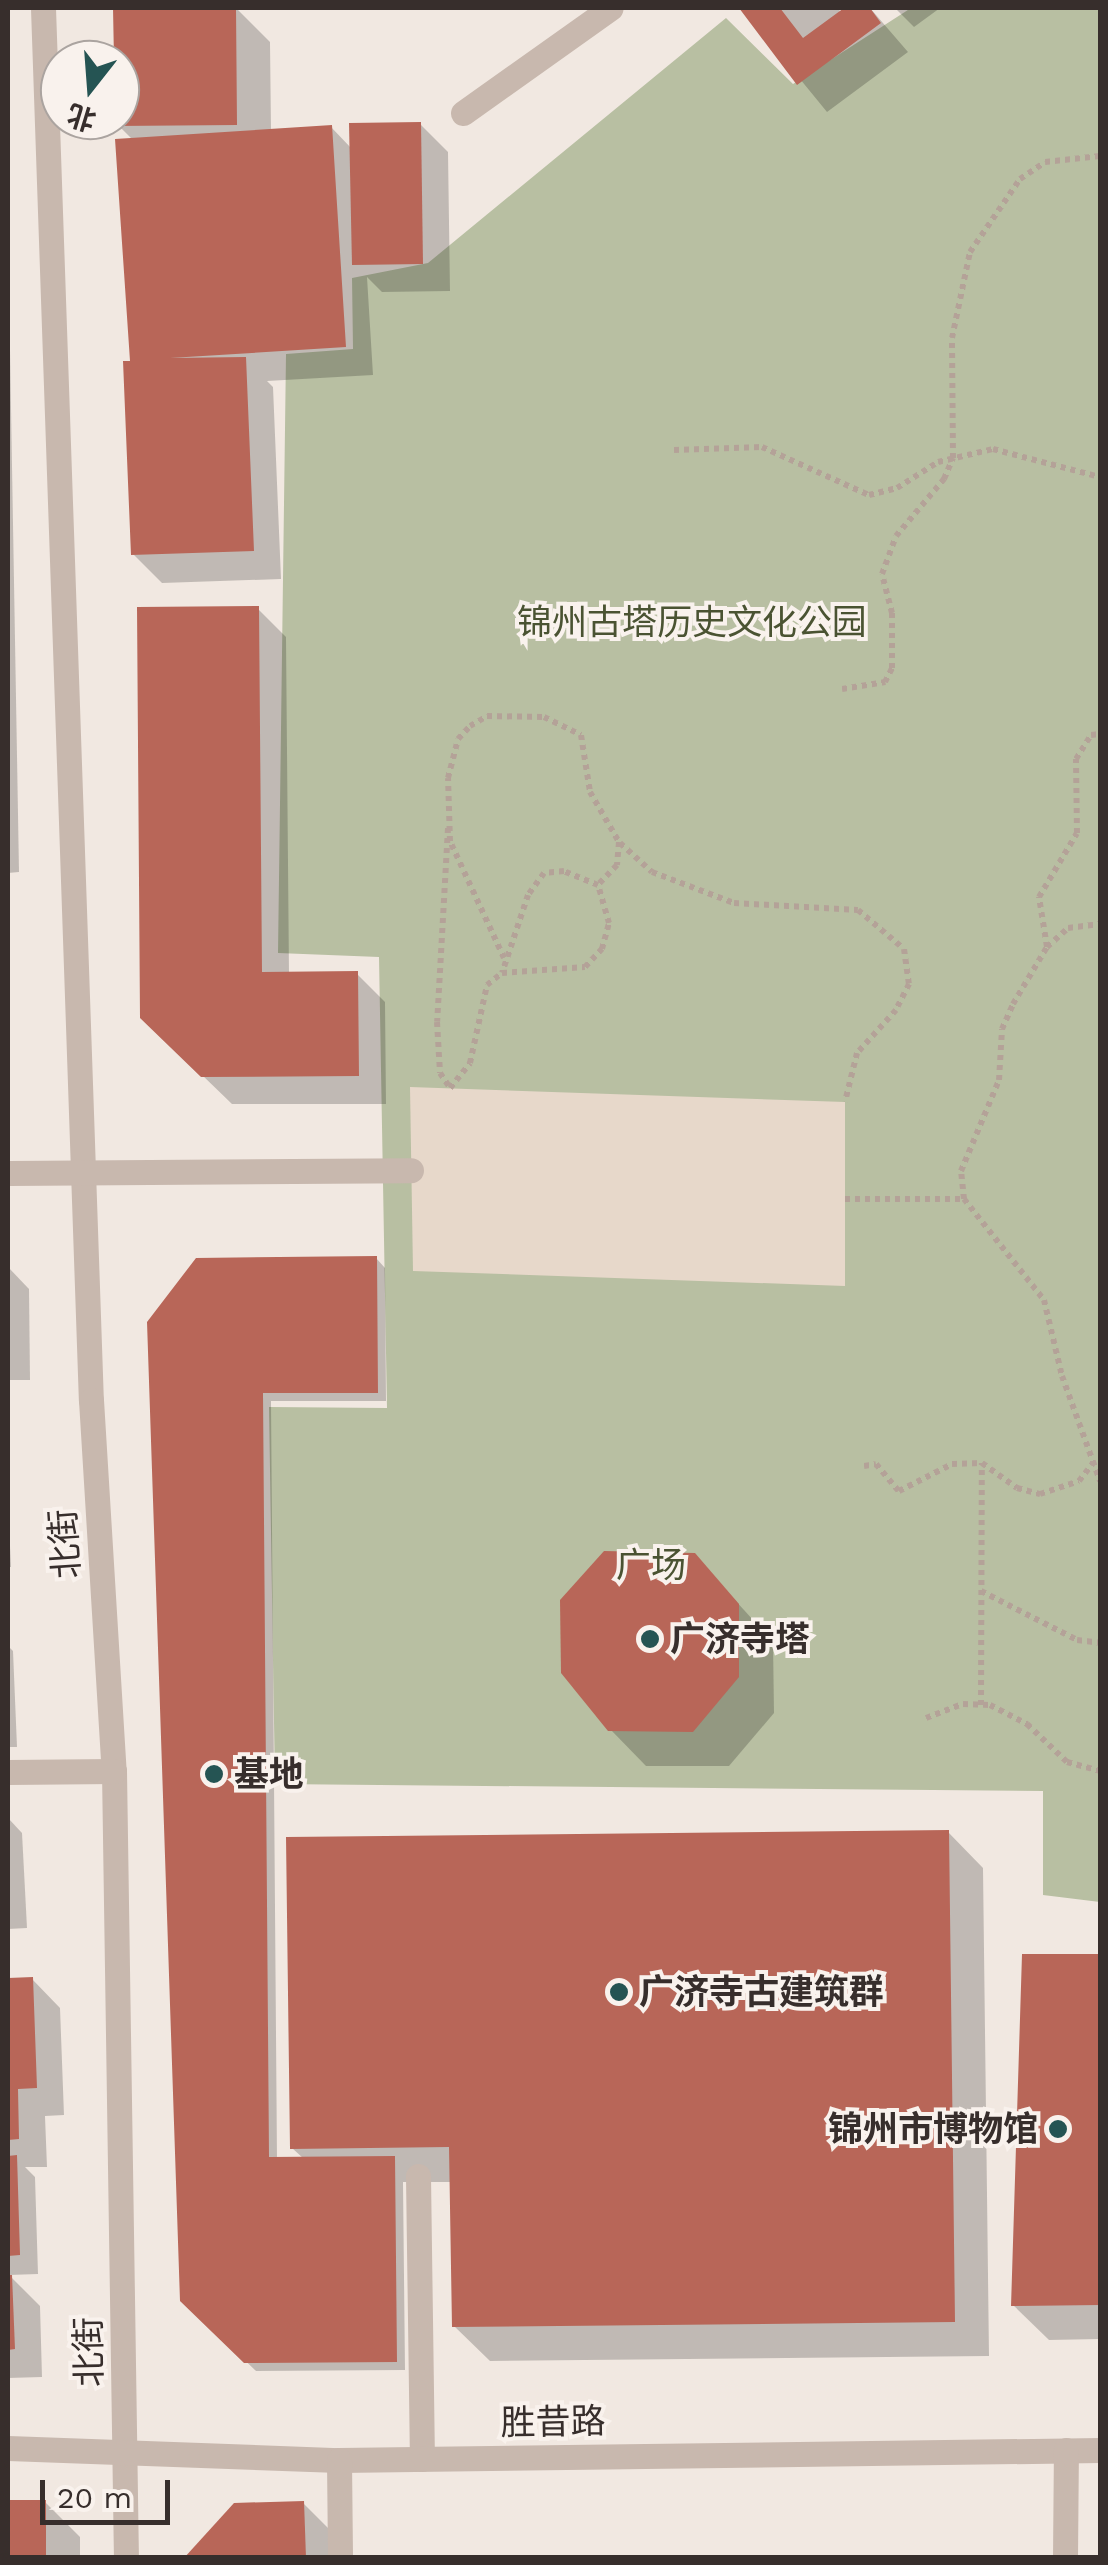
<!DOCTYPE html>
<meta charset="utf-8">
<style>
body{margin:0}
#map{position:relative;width:1108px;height:2565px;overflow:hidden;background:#f1e8e1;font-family:"Work Sans","Noto Sans SC",sans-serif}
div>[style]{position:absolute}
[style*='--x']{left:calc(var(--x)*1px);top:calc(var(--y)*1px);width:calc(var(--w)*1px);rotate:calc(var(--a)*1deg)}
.green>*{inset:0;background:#b8bfa2}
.plaza>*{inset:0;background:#e7d8ca}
.shadow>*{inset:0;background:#0003}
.building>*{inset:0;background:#b86658}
.path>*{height:6px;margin-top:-3px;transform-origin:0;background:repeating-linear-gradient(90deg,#b4a298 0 5px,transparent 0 10px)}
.minor>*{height:25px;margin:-12.5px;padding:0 12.5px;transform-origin:12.5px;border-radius:12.5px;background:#c8b8ae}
.dots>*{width:28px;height:28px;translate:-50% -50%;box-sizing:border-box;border:5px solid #f9f2ed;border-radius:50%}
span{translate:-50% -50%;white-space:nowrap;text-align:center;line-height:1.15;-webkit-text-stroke:8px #f9f2ed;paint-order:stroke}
.park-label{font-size:35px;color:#4a5332}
.street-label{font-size:35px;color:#372e2c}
.poi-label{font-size:35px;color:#372e2c;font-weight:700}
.left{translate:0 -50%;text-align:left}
.right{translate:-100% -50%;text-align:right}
.frame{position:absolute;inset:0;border:10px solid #372e2c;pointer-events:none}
.north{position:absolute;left:40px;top:40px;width:100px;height:100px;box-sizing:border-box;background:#f9f2ed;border:2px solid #aba4a0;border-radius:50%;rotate:197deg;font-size:28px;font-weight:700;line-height:40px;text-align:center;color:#372e2c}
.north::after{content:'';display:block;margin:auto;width:35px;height:45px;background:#255453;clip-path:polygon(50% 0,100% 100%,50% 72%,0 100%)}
.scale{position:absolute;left:40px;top:2480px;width:130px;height:45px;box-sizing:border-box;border:5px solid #372e2c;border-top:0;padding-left:12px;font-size:30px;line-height:35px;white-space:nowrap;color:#372e2c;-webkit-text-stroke:8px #f9f2ed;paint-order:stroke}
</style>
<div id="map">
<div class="green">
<i style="clip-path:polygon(911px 8px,1100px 8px,1100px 1902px,1043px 1895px,1043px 1791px,275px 1784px,269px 1407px,387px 1408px,379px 957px,278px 953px,286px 354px,353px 349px,352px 278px,428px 263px,726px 18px,793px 84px)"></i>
</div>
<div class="plaza">
<i style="clip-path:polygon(410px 1087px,845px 1102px,845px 1286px,413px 1271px)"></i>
</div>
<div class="shadow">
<i style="clip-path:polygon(116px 8px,236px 8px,270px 42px,271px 131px,331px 127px,352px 149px,420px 124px,448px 152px,450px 291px,382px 292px,367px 277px,373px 375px,267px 381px,273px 387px,281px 579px,162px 583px,133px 554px,133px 140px,118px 125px)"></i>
<i style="clip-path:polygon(742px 8px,840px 8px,839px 15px,870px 8px,908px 52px,827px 112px)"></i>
<i style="clip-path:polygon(895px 8px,940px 8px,914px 27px)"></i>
<i style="clip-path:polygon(8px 233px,19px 872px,8px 873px)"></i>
<i style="clip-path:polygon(258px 609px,286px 637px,289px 974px,357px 974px,385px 1002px,386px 1104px,232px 1104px,172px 1046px)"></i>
<i style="clip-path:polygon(376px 1258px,385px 1268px,386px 1401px,271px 1401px,277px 2159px,304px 2159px,292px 2148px,948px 1832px,983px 1868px,989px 2356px,490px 2361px,454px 2326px,452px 2182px,403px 2182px,405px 2370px,256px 2371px,182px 2300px,150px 1323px)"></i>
<i style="clip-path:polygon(8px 1267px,29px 1289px,30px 1380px,8px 1380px)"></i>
<i style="clip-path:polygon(8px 1504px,11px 1567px,8px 1567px)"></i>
<i style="clip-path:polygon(694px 1555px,773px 1642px,774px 1713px,729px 1766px,646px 1766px,610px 1729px)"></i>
<i style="clip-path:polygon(8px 1646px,13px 1651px,17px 1747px,8px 1747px)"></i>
<i style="clip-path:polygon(8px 1818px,22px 1833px,27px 1928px,8px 1929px)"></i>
<i style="clip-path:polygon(1024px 1956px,1100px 1957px,1100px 2339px,1049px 2340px,1013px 2305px)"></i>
<i style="clip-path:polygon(32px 1979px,60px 2008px,64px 2115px,45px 2116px,47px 2167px,25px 2167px,35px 2177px,38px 2274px,9px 2275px,40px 2306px,42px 2377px,8px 2378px,8px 1980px)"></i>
<i style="clip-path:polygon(8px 2502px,45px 2502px,80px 2537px,80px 2558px,8px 2558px)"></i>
<i style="clip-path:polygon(304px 2504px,339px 2539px,339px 2558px,186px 2558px,235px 2506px)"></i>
</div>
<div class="building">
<i style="clip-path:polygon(113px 8px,236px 8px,237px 125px,115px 126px,120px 60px,114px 60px)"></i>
<i style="clip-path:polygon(739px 8px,780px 8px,803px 38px,844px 8px,870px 8px,881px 23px,797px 85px)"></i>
<i style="clip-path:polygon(421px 122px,423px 264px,352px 265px,349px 123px)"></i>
<i style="clip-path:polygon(332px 125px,346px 347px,170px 358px,246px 357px,254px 551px,131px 555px,123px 361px,130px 361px,115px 139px)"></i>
<i style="clip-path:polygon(259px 606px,262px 972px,358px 971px,359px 1076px,201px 1077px,140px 1018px,137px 607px)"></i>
<i style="clip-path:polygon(377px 1256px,378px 1393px,263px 1393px,269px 2157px,395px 2156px,397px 2362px,244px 2363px,180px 2301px,147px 1322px,196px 1258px)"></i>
<i style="clip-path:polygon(604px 1551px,695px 1553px,739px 1604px,739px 1677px,693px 1732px,608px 1731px,561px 1673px,560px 1600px)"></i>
<i style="clip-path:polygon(949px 1830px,955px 2322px,452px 2327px,449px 2147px,290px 2149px,286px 1837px)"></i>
<i style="clip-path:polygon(1022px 1954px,1100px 1954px,1100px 2305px,1011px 2306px)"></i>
<i style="clip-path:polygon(33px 1977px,37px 2088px,18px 2089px,19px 2139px,8px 2140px,8px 1978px)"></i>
<i style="clip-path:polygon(17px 2155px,20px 2255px,8px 2256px,8px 2156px)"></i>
<i style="clip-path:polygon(8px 2275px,12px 2275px,15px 2349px,8px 2350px)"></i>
<i style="clip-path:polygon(8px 2500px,46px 2500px,46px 2558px,8px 2558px)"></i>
<i style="clip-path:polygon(304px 2501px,306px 2558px,184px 2558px,234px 2503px)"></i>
</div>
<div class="path">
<i style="--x:674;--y:450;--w:88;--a:-2"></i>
<i style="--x:762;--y:447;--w:117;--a:24.2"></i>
<i style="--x:869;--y:495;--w:29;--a:-14"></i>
<i style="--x:897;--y:488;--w:49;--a:-32.4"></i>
<i style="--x:938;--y:462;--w:57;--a:-13.3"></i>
<i style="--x:993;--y:449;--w:111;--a:14.7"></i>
<i style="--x:842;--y:689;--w:44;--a:-9.2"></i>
<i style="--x:885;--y:682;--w:16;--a:-63"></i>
<i style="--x:892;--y:668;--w:55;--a:-90"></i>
<i style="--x:892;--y:613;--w:40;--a:-104.4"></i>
<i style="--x:882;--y:574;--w:40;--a:-69.8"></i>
<i style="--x:896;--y:536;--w:75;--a:-49.9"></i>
<i style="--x:944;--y:479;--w:23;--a:-67"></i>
<i style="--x:953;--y:458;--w:120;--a:-90.5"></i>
<i style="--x:952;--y:338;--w:88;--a:-78.2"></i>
<i style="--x:970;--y:252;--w:88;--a:-55.6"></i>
<i style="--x:1020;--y:179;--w:30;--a:-34"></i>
<i style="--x:1045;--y:162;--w:55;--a:-6.2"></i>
<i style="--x:448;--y:828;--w:194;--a:93.2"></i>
<i style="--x:437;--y:1022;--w:51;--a:86.6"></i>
<i style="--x:440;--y:1073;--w:18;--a:56"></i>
<i style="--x:450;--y:1088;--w:32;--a:-51"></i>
<i style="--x:470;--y:1063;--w:80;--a:-77.7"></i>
<i style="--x:487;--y:985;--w:19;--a:-39"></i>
<i style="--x:502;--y:973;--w:83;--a:-4.1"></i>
<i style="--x:585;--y:967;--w:25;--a:-47"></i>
<i style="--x:602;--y:949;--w:27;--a:-75"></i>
<i style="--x:609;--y:923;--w:40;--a:-106"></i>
<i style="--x:598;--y:885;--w:37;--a:-158"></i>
<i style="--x:564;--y:871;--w:20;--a:174"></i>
<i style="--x:544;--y:873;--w:27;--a:126"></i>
<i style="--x:528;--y:895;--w:82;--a:108.4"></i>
<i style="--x:620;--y:843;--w:43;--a:42.2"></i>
<i style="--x:652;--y:872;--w:88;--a:20.7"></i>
<i style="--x:734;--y:903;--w:124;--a:3.2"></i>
<i style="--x:858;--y:910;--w:60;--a:40.3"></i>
<i style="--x:904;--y:949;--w:35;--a:82"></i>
<i style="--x:909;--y:984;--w:29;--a:117"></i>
<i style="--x:896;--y:1010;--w:58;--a:132.2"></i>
<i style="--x:857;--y:1053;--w:50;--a:103.8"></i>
<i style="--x:1047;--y:947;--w:51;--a:-99.1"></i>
<i style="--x:1039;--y:897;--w:74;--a:-59.3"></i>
<i style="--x:1077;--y:833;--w:74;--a:-90.8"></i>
<i style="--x:1076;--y:759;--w:28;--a:-58"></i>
<i style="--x:1091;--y:735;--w:9;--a:-6"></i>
<i style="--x:504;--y:958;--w:129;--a:-114.8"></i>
<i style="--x:450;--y:841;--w:63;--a:-91.8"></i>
<i style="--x:448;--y:778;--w:40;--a:-75.6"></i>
<i style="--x:458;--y:739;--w:18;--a:-47"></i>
<i style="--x:470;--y:726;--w:20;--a:-30"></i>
<i style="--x:487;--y:716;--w:57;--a:1"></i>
<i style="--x:544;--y:717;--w:41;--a:25.9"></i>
<i style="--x:581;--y:735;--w:58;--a:81"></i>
<i style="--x:590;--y:792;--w:58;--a:59.9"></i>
<i style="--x:619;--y:842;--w:23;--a:95"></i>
<i style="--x:617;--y:865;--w:28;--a:134"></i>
<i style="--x:845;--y:1199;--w:119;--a:0"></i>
<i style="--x:964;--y:1199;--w:129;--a:51.6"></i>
<i style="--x:1044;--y:1300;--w:78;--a:76.7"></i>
<i style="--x:1062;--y:1376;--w:112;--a:70.1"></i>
<i style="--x:964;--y:1199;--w:28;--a:-96"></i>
<i style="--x:961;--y:1171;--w:99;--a:-67.3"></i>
<i style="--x:999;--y:1080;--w:51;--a:-86.6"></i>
<i style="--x:1002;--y:1029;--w:27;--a:-66"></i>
<i style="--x:1013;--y:1004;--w:66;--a:-59.2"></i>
<i style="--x:1047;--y:947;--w:28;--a:-42"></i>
<i style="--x:1068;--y:928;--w:32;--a:-7"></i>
<i style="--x:864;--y:1466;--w:12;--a:-9"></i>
<i style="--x:876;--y:1464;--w:35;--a:50"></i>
<i style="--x:899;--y:1491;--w:59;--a:-27"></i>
<i style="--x:952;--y:1464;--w:30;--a:-2"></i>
<i style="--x:982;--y:1463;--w:43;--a:35.5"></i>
<i style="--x:1017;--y:1488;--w:24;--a:15"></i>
<i style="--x:1040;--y:1494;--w:41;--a:-18.4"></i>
<i style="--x:1079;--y:1481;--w:23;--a:-52"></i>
<i style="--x:981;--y:1591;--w:108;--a:27"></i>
<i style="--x:1077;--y:1640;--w:23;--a:7"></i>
<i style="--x:981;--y:1705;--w:242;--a:-89.8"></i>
<i style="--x:926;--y:1718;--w:40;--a:-21"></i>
<i style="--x:963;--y:1704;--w:27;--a:2"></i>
<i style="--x:990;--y:1705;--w:42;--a:27.2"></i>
<i style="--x:1027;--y:1724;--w:55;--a:43.5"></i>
<i style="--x:1067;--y:1762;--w:34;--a:15"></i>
</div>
<div class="minor">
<i style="--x:43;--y:8;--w:1393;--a:88.03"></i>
<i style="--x:91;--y:1400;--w:372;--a:86.5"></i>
<i style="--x:114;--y:1771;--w:787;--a:89.13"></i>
<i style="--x:463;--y:113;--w:181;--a:-35.4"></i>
<i style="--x:8;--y:1173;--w:403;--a:-0.4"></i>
<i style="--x:8;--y:1772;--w:106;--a:-0.5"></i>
<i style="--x:418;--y:2176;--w:283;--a:89.2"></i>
<i style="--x:8;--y:2448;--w:331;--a:2.1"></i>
<i style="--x:339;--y:2460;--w:761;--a:-0.75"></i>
<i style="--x:339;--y:2460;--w:98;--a:89.4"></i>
<i style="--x:1065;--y:2558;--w:108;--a:-89.5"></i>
</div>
<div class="dots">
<i style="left:650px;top:1639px;background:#255453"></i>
<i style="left:214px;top:1774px;background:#255453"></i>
<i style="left:619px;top:1992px;background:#255453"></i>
<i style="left:1058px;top:2129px;background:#255453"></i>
</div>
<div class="park-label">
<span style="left:692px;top:622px">锦州古塔历史文化公园</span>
<span style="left:651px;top:1565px">广场</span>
</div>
<div class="street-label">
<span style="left:65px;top:1544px;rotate:-94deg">北街</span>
<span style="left:89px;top:2352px;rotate:-91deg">北街</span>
<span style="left:553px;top:2422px;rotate:-1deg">胜昔路</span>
</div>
<div class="poi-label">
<span class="left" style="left:670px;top:1639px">广济寺塔</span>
<span class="left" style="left:234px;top:1774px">基地</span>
<span class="left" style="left:639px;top:1992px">广济寺古建筑群</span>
<span class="right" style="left:1038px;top:2129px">锦州市博物馆</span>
</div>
<div class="frame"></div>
<div class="north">北</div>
<div class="scale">20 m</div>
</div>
